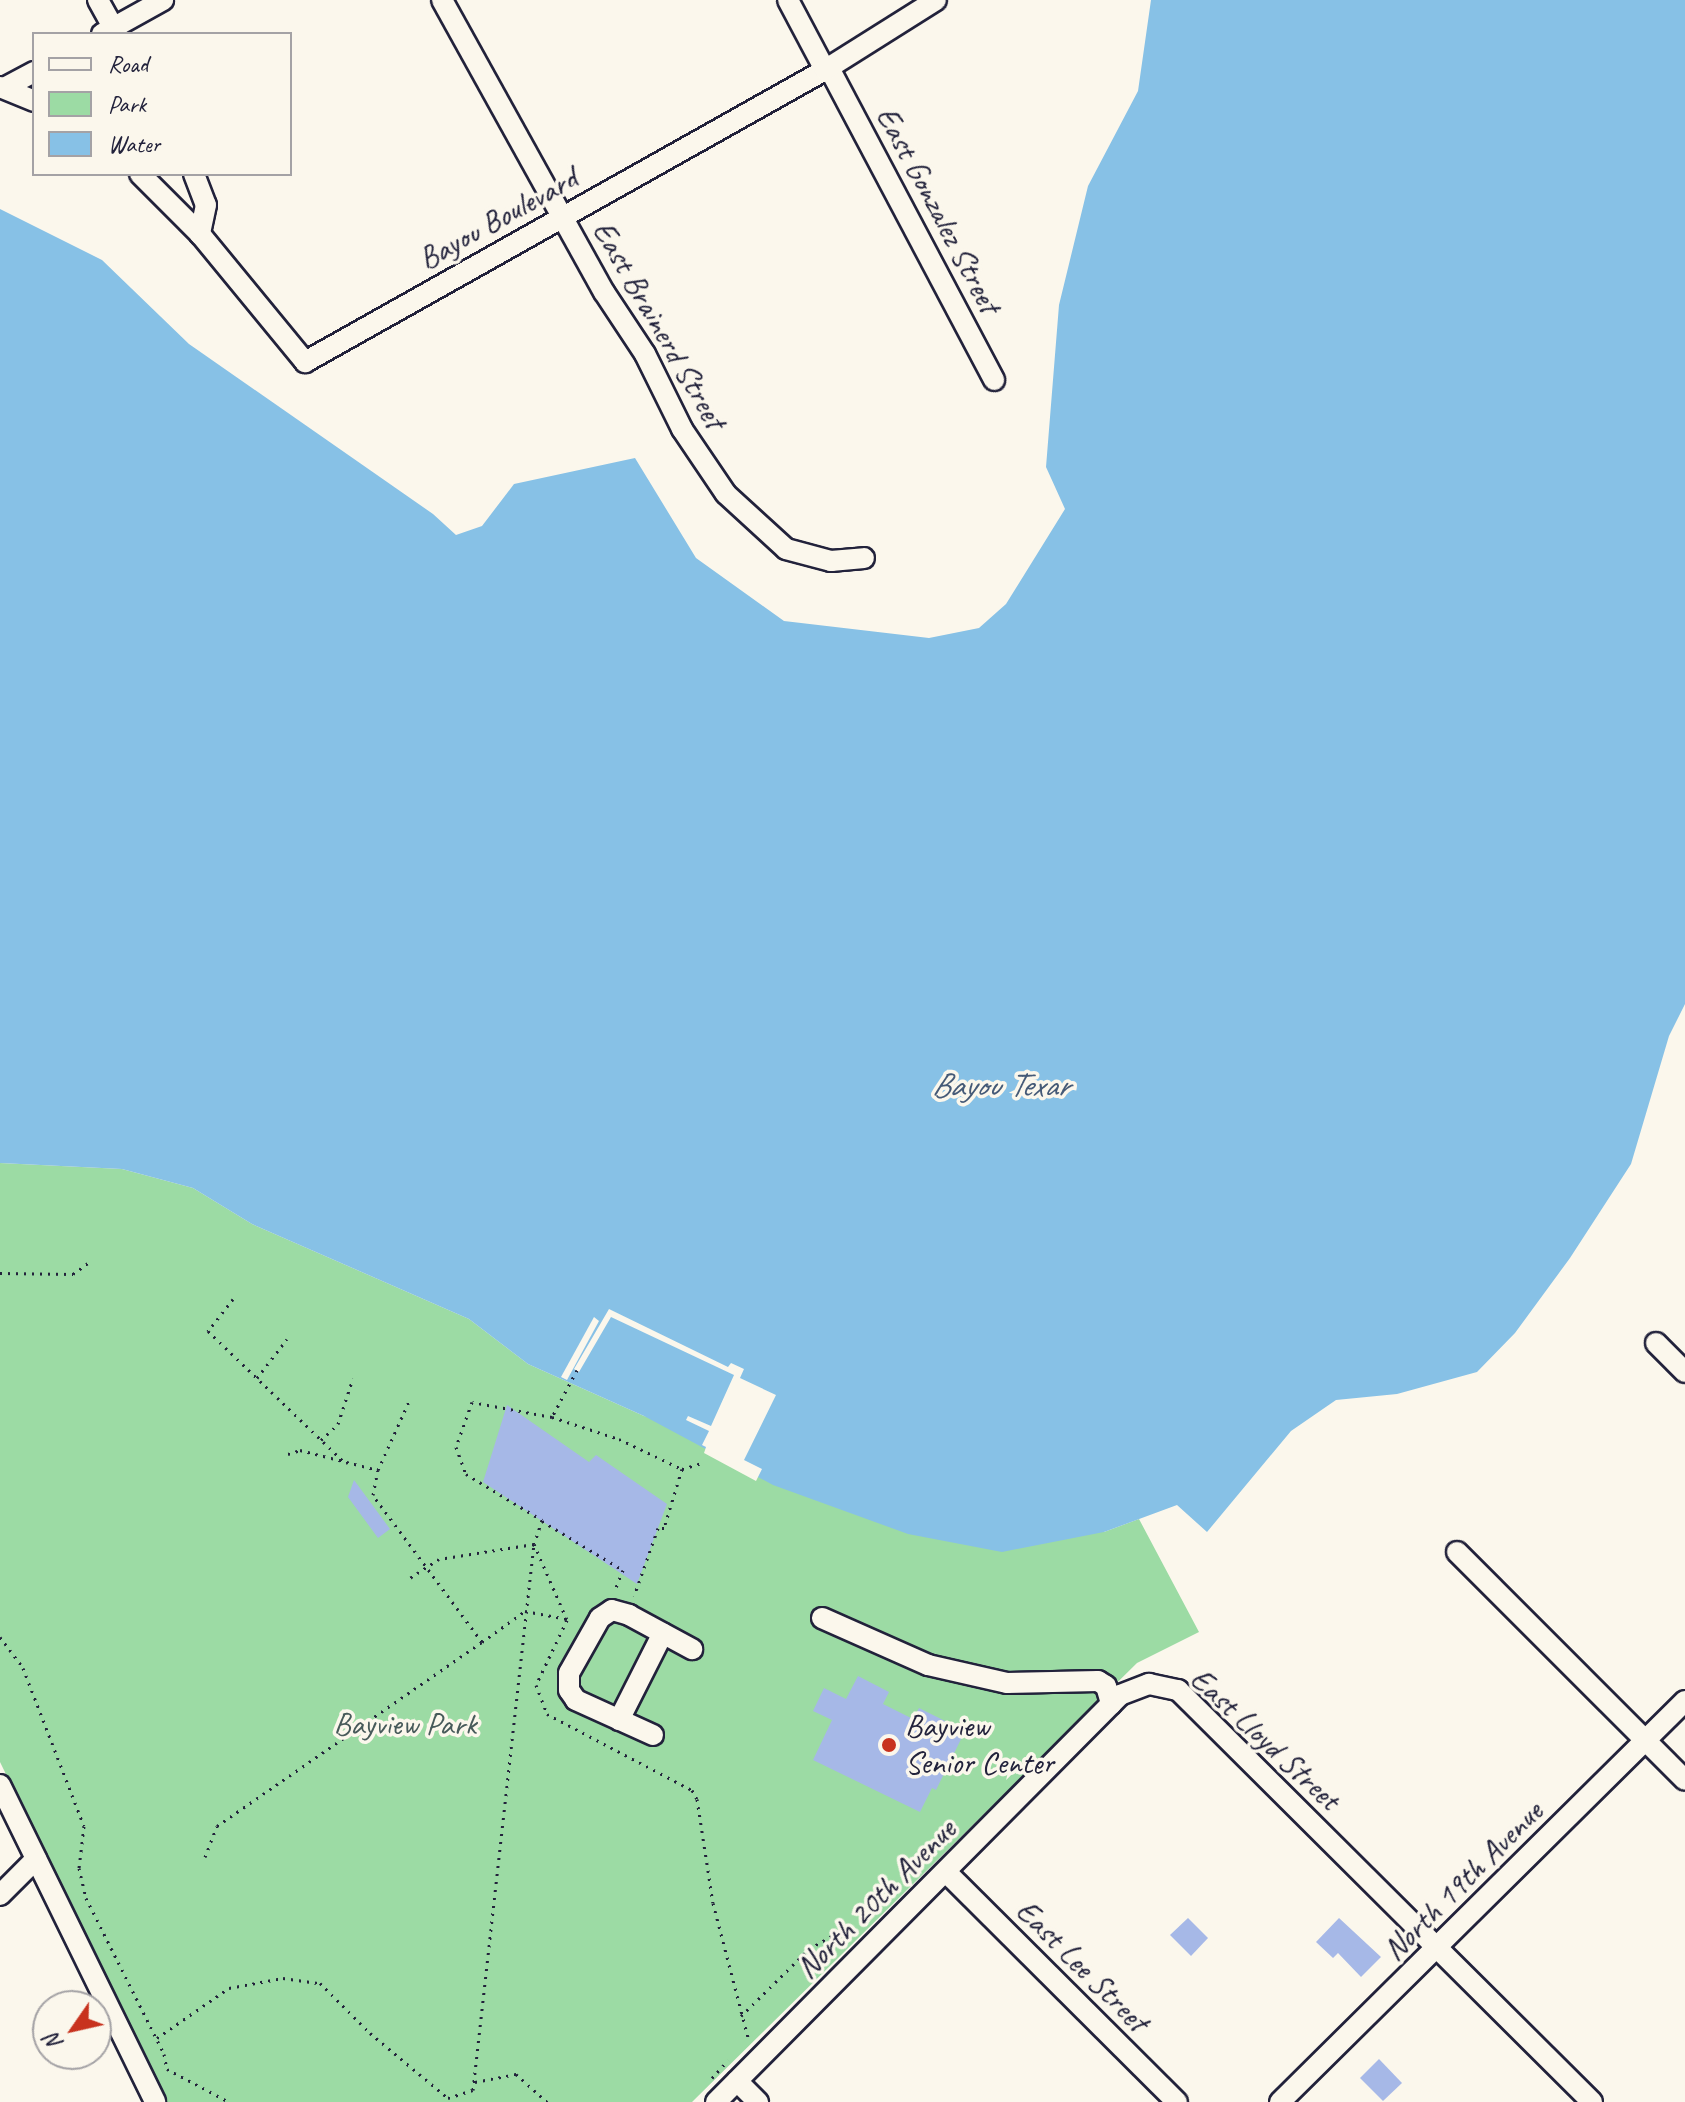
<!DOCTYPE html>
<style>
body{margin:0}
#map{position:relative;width:1685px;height:2102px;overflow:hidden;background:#fbf7ec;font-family:Caveat,sans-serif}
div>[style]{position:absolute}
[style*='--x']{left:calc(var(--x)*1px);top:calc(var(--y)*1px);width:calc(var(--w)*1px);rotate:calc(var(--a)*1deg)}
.green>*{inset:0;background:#9cdba4}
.water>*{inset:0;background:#87c1e6}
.pier>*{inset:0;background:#fbf7ec}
.building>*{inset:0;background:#a6b8e7}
.path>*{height:3px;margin-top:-1.5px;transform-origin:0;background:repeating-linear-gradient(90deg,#22223b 0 2px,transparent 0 8px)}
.roads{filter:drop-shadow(2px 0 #22223b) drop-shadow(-2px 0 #22223b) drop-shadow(0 2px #22223b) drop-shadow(0 -2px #22223b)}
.minor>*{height:20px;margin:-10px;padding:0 10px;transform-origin:10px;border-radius:10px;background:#fbf7ec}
.dots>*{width:22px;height:22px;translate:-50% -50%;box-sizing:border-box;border:4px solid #fbf7ec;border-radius:50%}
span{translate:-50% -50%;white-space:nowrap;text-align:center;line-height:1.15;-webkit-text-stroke:7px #fbf7ec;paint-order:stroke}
.street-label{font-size:32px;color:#22223b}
.park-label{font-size:32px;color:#475a5a}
.poi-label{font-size:32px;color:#22223b}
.left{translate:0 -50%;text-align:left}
.water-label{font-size:34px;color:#455a77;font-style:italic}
.legend{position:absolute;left:32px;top:32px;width:260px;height:144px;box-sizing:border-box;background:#fbf7ec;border:2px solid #a4a2a5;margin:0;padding:10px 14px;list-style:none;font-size:24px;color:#22223b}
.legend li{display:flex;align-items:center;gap:16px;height:40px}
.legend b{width:40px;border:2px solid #a4a2a5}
.north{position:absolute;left:32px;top:1990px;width:80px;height:80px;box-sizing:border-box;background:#fbf7ec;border:2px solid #a4a2a5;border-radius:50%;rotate:236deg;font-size:22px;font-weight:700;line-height:32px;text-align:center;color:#22223b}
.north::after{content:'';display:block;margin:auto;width:28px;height:36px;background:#c8321e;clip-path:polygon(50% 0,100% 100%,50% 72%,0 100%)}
</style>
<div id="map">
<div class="green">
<i style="clip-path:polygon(0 1163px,122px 1169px,193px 1188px,252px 1224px,469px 1319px,528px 1364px,644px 1416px,1104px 1532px,1139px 1519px,1199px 1632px,1137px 1663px,692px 2102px,167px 2102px,0 1762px)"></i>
</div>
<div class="water">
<i style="clip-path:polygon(1151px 0,1685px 0,1685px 1004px,1669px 1036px,1631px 1164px,1570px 1258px,1515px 1333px,1477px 1372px,1397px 1394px,1336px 1400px,1291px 1431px,1207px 1532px,1177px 1505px,1104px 1532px,1002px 1552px,908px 1534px,773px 1485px,644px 1416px,528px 1364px,469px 1319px,252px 1224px,193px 1188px,122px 1169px,0 1163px,0 209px,102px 260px,189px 344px,433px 514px,456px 535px,482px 526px,514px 484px,635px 458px,696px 558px,784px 621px,929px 638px,979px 628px,1006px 604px,1065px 509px,1046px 467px,1059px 305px,1088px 186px,1138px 91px)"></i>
</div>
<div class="pier">
<i style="clip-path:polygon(609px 1309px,728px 1367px,731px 1363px,744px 1369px,740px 1378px,776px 1395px,744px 1460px,762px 1469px,756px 1481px,704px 1453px,706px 1447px,702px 1445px,709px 1431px,686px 1420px,688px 1416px,711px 1426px,734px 1375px,611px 1317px,579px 1372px,574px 1369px)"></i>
<i style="clip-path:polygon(594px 1317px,599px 1321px,567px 1380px,561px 1377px)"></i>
</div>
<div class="building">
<i style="clip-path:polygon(507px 1405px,589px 1462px,596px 1455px,667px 1504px,637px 1584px,483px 1482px)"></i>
<i style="clip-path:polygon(354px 1480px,390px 1529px,378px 1538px,348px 1497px)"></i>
<i style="clip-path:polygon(858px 1676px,889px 1692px,883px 1704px,913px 1719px,919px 1708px,965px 1731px,936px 1790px,932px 1788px,920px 1812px,813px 1760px,832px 1720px,813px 1711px,824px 1688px,846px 1699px)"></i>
<i style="clip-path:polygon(1188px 1918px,1208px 1938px,1191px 1956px,1170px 1935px)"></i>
<i style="clip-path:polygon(1339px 1918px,1381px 1957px,1361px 1977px,1338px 1953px,1333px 1958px,1316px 1942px)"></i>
<i style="clip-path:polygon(1379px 2059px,1402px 2083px,1383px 2101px,1360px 2078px)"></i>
</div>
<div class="path">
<i style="--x:0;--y:1273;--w:73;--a:0.8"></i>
<i style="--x:73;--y:1274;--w:19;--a:-36"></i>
<i style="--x:233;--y:1299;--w:41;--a:128"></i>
<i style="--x:208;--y:1331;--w:192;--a:43.9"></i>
<i style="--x:577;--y:1370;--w:53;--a:118"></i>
<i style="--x:552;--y:1417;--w:81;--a:-169.4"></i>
<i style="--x:472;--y:1402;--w:48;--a:109.6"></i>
<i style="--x:456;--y:1447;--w:29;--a:70"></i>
<i style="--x:466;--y:1474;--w:89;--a:31.2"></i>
<i style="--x:542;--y:1520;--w:25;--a:108"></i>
<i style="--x:534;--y:1544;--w:83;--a:66.5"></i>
<i style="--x:567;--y:1620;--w:72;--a:115.5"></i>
<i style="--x:536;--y:1685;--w:31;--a:69"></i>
<i style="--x:547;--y:1714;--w:164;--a:27.7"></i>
<i style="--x:692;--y:1790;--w:10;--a:61"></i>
<i style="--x:697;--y:1799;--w:105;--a:81.3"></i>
<i style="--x:713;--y:1903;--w:143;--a:75.4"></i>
<i style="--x:257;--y:1378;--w:49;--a:-52.4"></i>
<i style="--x:552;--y:1417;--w:71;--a:18.2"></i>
<i style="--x:619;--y:1439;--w:70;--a:25.5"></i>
<i style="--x:682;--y:1469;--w:62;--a:107"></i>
<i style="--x:664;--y:1528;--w:6;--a:180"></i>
<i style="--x:658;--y:1528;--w:72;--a:109.4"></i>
<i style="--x:321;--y:1440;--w:23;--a:-43"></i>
<i style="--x:338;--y:1424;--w:48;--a:-71.9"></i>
<i style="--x:288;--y:1454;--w:13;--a:-18"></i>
<i style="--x:300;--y:1450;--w:81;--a:14.4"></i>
<i style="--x:378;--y:1470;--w:78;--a:-65.7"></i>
<i style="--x:682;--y:1469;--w:21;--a:-17"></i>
<i style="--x:542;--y:1521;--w:95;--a:31.2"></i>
<i style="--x:623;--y:1570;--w:22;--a:112"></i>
<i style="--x:0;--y:1637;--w:39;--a:53"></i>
<i style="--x:23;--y:1668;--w:169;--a:68.9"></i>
<i style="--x:84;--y:1826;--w:42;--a:96.8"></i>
<i style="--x:79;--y:1868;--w:31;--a:77"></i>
<i style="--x:86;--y:1898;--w:174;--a:63.4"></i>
<i style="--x:164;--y:2054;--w:15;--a:79"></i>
<i style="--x:167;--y:2069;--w:70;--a:28"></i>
<i style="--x:482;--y:1642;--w:53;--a:-35.8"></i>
<i style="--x:525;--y:1611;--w:43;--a:10.8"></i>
<i style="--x:205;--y:1857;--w:33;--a:-69"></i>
<i style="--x:217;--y:1826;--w:323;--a:-34.8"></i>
<i style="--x:482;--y:1642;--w:183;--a:-126.6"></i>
<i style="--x:373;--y:1495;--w:25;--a:-79"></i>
<i style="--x:741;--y:2016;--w:95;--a:-44.6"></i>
<i style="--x:809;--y:1949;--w:36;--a:-30"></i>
<i style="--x:157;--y:2038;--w:88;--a:-34.8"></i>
<i style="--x:229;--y:1988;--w:55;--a:-10.5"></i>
<i style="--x:283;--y:1978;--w:37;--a:8"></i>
<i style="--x:320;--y:1983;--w:71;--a:45"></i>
<i style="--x:370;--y:2033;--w:102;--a:39.8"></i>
<i style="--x:448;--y:2098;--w:26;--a:-18"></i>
<i style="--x:473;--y:2090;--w:549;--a:-83.63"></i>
<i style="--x:534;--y:1544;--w:96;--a:171"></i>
<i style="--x:439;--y:1559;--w:38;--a:147"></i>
<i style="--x:712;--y:2078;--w:24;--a:-48"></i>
<i style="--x:475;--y:2082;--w:42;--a:-11"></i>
<i style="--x:516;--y:2074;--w:42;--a:42.1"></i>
</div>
<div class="roads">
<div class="minor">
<i style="--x:98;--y:0;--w:39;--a:61"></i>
<i style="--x:442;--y:0;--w:334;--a:61"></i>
<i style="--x:604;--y:292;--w:74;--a:56.5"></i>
<i style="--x:645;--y:354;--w:84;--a:63.7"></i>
<i style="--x:682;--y:429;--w:78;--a:55.9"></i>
<i style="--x:726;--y:494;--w:81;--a:42.5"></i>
<i style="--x:786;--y:549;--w:47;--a:14.9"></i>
<i style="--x:831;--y:561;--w:33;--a:-5"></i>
<i style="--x:788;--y:0;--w:79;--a:62.1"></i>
<i style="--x:102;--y:34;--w:70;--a:-29.1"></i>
<i style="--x:829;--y:68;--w:353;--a:62.1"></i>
<i style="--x:0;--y:87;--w:37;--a:22"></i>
<i style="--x:4;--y:88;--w:34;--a:-28"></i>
<i style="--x:140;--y:174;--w:85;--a:45"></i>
<i style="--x:200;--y:234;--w:166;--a:50.6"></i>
<i style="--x:305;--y:362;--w:596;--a:-29.32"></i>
<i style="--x:825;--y:70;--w:131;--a:-32.2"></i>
<i style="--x:194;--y:174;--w:33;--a:69"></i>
<i style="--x:206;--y:205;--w:30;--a:102"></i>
<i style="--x:1656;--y:1343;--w:41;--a:45"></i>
<i style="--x:1457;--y:1552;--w:322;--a:45"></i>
<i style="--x:822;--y:1618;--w:116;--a:23.9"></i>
<i style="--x:928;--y:1665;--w:81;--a:12.8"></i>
<i style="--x:1007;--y:1683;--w:91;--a:-1.3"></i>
<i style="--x:1098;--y:1681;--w:9;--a:32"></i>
<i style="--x:1106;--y:1686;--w:19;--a:74"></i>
<i style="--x:619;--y:1720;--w:97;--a:-63.2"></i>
<i style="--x:653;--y:1735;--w:85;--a:-155.6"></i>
<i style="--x:576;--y:1700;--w:12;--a:-125"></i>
<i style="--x:569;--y:1690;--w:17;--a:-90"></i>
<i style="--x:569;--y:1673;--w:63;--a:-60.6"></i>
<i style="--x:600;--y:1618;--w:14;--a:-34"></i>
<i style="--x:612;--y:1610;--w:18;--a:16"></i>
<i style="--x:629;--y:1615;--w:72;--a:28.4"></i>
<i style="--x:0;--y:1785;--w:353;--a:63.9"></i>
<i style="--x:946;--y:1872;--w:326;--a:44.9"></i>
<i style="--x:0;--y:1895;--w:51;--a:-45"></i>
<i style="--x:737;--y:2081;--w:30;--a:45"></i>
<i style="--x:716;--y:2102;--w:573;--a:-45.21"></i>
<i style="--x:1120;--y:1695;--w:31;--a:-21"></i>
<i style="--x:1149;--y:1684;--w:30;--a:12"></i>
<i style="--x:1178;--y:1690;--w:584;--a:44.86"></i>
<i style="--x:1280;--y:2102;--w:570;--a:-44.72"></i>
</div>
</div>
<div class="dots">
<i style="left:889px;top:1745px;background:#c8321e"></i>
</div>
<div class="street-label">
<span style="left:938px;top:210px;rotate:62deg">East Gonzalez Street</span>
<span style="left:498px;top:219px;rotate:-29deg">Bayou Boulevard</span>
<span style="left:659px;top:325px;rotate:60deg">East Brainerd Street</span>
<span style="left:1265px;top:1739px;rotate:43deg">East Lloyd Street</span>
<span style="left:1463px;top:1881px;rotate:-45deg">North 19th Avenue</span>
<span style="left:876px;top:1899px;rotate:-45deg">North 20th Avenue</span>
<span style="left:1082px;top:1966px;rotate:45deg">East Lee Street</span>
</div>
<div class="park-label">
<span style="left:405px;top:1724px">Bayview Park</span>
</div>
<div class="poi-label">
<span class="left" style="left:905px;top:1745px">Bayview<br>Senior Center</span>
</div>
<div class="water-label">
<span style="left:1000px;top:1085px">Bayou Texar</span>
</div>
<ul class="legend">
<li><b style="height:10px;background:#fbf7ec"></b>Road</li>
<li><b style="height:22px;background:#9cdba4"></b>Park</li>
<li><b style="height:22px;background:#87c1e6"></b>Water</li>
</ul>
<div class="north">N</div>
</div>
